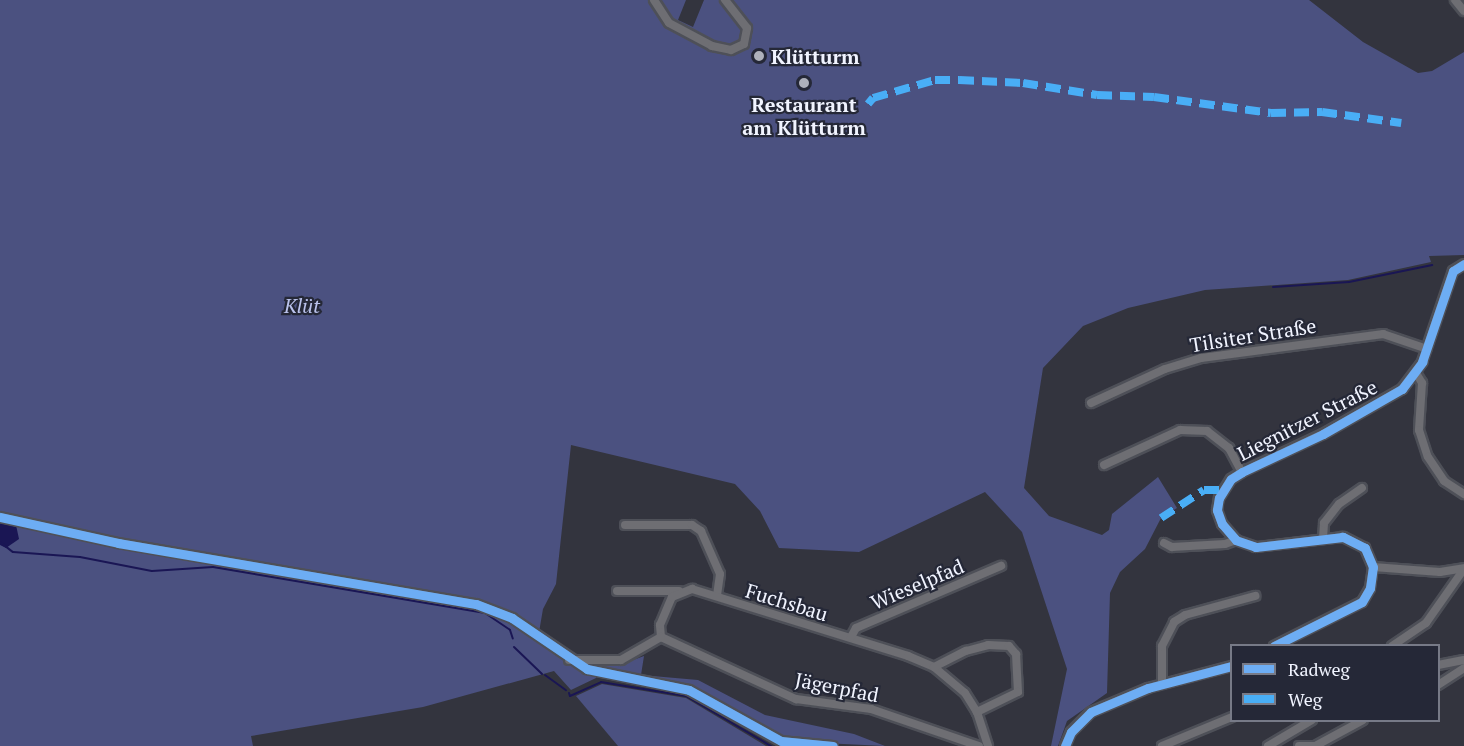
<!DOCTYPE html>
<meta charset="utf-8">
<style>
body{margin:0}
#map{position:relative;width:1464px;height:746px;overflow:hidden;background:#33343e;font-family:"PT Serif",serif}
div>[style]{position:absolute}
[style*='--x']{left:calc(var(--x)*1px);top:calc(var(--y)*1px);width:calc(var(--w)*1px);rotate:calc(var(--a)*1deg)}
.green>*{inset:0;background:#4b5180}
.water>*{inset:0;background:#1a1654}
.stream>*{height:2px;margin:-1px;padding:0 1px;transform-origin:1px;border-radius:1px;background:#1a1654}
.roads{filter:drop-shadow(2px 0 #4e5058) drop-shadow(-2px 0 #4e5058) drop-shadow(0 2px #4e5058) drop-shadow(0 -2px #4e5058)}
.minor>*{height:8px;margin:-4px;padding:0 4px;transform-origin:4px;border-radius:4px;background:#6e6e73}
.quiet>*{height:8px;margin-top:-4px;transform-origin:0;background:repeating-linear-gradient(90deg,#49aef6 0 15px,transparent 0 23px)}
.cycleway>*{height:9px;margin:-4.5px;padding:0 4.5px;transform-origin:4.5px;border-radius:4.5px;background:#6dadf4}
.dots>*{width:16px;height:16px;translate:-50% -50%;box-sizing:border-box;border:3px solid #252837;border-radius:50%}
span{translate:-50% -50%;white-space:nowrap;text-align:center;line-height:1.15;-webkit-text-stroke:4.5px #252837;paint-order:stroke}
.poi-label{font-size:20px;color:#f1f4ff;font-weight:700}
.left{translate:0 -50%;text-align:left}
.park-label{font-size:20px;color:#bbc3ed;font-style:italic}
.street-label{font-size:20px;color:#f1f4ff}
.legend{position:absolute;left:1230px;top:644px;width:210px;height:78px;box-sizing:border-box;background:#252837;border:2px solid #777a87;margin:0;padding:8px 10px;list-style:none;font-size:18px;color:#f1f4ff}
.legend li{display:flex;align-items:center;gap:12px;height:30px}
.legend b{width:30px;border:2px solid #777a87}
</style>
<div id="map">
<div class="green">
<i style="clip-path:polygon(0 0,686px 0,678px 20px,693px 27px,704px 0,1309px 0,1363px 42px,1418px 73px,1432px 71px,1464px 52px,1464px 255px,1429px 256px,1431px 262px,1348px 280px,1205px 290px,1128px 308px,1083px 326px,1043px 368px,1024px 488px,1049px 516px,1102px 535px,1109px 530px,1112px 514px,1158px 477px,1177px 508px,1161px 518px,1145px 549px,1120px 572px,1110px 593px,1107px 693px,1067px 721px,1058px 746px,1051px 746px,1067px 669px,1022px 532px,985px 492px,859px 552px,779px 548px,760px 511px,735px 484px,571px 445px,556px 584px,543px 609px,538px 638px,598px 674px,596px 678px,571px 690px,554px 671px,423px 707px,251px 736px,253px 746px,0 746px)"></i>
<i style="clip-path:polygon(644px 656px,641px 675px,698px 680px,765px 715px,854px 734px,885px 746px,802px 742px,772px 735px,692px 687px,598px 670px,583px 663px,625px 663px)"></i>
<i style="clip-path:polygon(602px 684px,686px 698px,766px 746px,618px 746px,576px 696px)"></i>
</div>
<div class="water">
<i style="clip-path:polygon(0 521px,16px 525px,19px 539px,6px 548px,0 545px)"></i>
</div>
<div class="stream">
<i style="--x:1273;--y:287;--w:76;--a:-3.8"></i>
<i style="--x:1349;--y:282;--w:85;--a:-11.6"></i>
<i style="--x:0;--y:542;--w:16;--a:38"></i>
<i style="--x:13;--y:552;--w:67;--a:4.3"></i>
<i style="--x:80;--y:557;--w:73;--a:11"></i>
<i style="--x:152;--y:571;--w:61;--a:-3.8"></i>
<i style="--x:213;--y:567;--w:276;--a:9.6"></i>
<i style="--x:485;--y:613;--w:30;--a:34"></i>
<i style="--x:510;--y:630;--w:9;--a:72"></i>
<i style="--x:514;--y:647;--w:39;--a:44"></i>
<i style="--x:545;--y:675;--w:26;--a:36"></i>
<i style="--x:569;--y:693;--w:3;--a:72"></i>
<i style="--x:570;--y:696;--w:34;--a:-24"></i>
<i style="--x:601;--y:682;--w:86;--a:9.4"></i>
<i style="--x:686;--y:696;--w:99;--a:30.5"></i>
</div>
<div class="roads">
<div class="minor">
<i style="--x:654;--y:0;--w:27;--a:57"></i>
<i style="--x:669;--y:23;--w:49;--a:28.1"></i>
<i style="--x:712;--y:46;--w:19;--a:12"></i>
<i style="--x:731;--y:50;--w:14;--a:-25"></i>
<i style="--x:744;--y:44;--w:16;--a:-79"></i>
<i style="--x:747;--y:28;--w:36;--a:-128"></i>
<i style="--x:1455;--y:0;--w:14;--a:51"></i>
<i style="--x:1416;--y:373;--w:12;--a:59"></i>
<i style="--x:1422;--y:383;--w:47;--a:93.7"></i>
<i style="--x:1419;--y:430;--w:28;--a:72"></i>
<i style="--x:1428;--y:457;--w:29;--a:56"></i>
<i style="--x:1444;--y:481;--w:24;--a:33"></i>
<i style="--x:1091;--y:403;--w:81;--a:-24.7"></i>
<i style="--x:1165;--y:369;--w:38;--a:-17"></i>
<i style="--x:1201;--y:358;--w:184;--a:-7.5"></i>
<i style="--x:1383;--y:334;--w:46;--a:18.8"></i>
<i style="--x:1104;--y:465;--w:84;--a:-24.7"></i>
<i style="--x:1180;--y:430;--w:27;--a:2"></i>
<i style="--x:1207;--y:431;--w:28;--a:38"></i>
<i style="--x:1229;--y:448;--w:27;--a:62"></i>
<i style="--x:0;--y:517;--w:121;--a:12.4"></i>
<i style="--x:118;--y:543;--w:363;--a:9.7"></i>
<i style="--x:476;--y:604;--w:39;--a:21"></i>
<i style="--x:512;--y:618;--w:91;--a:34.2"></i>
<i style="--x:587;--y:669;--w:104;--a:11.6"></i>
<i style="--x:689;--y:690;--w:105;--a:29"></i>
<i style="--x:781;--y:741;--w:52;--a:5.5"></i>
<i style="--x:625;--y:525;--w:67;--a:0"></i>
<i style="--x:692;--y:525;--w:11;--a:34"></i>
<i style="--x:701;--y:531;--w:47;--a:66.2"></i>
<i style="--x:720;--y:574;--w:22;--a:98"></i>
<i style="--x:1323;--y:538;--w:15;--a:-86"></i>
<i style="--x:1324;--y:523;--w:24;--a:-52"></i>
<i style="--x:1339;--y:504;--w:28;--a:-35"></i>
<i style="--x:1164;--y:543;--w:9;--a:27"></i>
<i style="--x:1172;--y:547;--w:53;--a:-3.2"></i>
<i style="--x:1225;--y:544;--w:12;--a:-20"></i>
<i style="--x:1373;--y:567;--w:67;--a:4.3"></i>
<i style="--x:1440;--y:572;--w:24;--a:-9"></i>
<i style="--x:617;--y:591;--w:62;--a:0"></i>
<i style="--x:661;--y:637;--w:12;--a:-95"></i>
<i style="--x:660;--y:625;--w:30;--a:-67"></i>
<i style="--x:672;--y:597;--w:22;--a:-22"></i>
<i style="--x:692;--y:589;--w:226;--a:17.2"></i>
<i style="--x:908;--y:656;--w:28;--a:23"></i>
<i style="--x:934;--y:667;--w:40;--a:40"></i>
<i style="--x:965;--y:693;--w:22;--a:58"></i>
<i style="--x:977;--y:712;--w:36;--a:72"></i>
<i style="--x:661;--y:637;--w:149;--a:24.7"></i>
<i style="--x:796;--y:699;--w:76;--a:7.6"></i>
<i style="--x:871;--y:709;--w:114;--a:18.9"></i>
<i style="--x:851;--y:637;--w:10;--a:-61"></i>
<i style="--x:856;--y:628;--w:158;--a:-23.2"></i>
<i style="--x:1274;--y:646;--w:98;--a:-26.6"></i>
<i style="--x:1362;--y:602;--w:16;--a:-60"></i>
<i style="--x:1370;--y:588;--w:21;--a:-82"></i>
<i style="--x:1373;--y:567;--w:21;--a:-113"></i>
<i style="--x:1365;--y:548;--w:25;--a:-153"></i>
<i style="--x:1343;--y:537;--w:88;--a:173.4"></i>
<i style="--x:1256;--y:547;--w:21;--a:-161"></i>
<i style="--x:1236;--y:540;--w:21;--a:-131"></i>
<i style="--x:1222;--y:524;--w:15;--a:-110"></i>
<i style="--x:1217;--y:510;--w:12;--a:-81"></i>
<i style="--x:1219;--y:498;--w:22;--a:-58"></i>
<i style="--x:1231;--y:479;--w:13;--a:-32"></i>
<i style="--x:1242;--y:472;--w:89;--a:-25.1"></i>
<i style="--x:1323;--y:434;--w:91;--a:-29.7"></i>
<i style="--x:1402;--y:389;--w:34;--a:-53"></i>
<i style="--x:1422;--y:362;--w:96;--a:-71.2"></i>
<i style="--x:1453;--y:271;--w:13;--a:-32"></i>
<i style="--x:1392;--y:646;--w:41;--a:-34.1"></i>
<i style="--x:1426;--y:623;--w:66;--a:-54.9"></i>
<i style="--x:569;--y:660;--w:52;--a:0"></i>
<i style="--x:621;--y:660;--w:46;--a:-29.9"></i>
<i style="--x:1438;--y:665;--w:26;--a:-11"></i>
<i style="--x:934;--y:667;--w:36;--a:-27"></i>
<i style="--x:966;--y:651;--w:23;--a:-15"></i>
<i style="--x:988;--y:645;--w:21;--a:3"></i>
<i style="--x:1009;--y:646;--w:11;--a:49"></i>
<i style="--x:1016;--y:654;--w:38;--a:87"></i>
<i style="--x:1018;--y:692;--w:46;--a:154"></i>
<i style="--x:1162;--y:684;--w:38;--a:-90"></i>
<i style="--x:1162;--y:646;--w:27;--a:-63"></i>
<i style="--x:1174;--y:622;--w:13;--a:-32"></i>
<i style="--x:1185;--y:615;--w:73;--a:-15.2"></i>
<i style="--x:1438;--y:685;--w:31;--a:-33"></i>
<i style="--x:1317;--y:745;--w:52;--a:-28.5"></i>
<i style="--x:1065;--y:746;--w:15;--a:-67"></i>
<i style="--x:1071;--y:732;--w:28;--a:-45"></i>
<i style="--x:1091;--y:712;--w:62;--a:-22.8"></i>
<i style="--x:1148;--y:688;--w:87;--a:-14.7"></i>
<i style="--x:1162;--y:746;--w:76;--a:-22.5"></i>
<i style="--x:1268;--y:746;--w:51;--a:-30.6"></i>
<i style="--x:1299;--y:746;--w:21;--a:0"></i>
</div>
</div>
<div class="quiet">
<i style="--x:868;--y:104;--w:8;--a:-50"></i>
<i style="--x:873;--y:98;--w:65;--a:-16.2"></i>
<i style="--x:935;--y:80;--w:24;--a:0"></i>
<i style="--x:959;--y:80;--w:64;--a:2.7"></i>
<i style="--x:1023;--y:83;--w:75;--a:9.2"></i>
<i style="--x:1097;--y:95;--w:57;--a:2"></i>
<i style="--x:1154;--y:97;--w:118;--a:7.8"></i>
<i style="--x:1271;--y:113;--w:51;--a:-1.1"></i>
<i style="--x:1322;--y:112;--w:80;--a:7.9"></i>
<i style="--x:1161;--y:518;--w:51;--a:-33.1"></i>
<i style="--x:1204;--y:490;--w:19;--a:0"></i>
</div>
<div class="cycleway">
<i style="--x:0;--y:517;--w:121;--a:12.4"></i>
<i style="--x:118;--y:543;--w:363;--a:9.7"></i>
<i style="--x:476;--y:604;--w:39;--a:21"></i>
<i style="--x:512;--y:618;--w:91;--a:34.2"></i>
<i style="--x:587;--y:669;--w:104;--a:11.6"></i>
<i style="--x:689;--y:690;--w:105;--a:29"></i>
<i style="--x:781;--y:741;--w:52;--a:5.5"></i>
<i style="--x:1274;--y:646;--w:98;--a:-26.6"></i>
<i style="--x:1362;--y:602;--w:16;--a:-60"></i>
<i style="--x:1370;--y:588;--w:21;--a:-82"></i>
<i style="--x:1373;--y:567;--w:21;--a:-113"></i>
<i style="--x:1365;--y:548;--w:25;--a:-153"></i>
<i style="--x:1343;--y:537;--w:88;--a:173.4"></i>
<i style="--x:1256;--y:547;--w:21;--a:-161"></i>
<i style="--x:1236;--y:540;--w:21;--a:-131"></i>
<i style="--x:1222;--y:524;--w:15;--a:-110"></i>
<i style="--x:1217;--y:510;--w:12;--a:-81"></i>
<i style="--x:1219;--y:498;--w:22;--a:-58"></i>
<i style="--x:1231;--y:479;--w:13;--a:-32"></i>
<i style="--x:1242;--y:472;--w:89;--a:-25.1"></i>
<i style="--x:1323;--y:434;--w:91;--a:-29.7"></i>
<i style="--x:1402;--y:389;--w:34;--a:-53"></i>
<i style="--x:1422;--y:362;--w:96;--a:-71.2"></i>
<i style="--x:1453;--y:271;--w:13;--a:-32"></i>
<i style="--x:1065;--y:746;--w:15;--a:-67"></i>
<i style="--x:1071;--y:732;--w:28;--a:-45"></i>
<i style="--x:1091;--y:712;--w:62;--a:-22.8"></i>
<i style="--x:1148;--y:688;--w:87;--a:-14.7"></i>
</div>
<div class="dots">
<i style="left:759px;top:56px;background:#aeb1bb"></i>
<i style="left:804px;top:83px;background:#aeb1bb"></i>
</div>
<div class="poi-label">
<span class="left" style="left:771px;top:56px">Klütturm</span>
<span style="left:804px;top:116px">Restaurant<br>am Klütturm</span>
</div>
<div class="park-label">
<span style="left:302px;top:305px">Klüt</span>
</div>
<div class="street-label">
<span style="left:1253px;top:335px;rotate:-9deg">Tilsiter Straße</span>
<span style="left:1307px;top:420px;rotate:-27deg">Liegnitzer Straße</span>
<span style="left:917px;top:584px;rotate:-23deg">Wieselpfad</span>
<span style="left:787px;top:602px;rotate:17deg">Fuchsbau</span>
<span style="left:837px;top:687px;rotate:11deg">Jägerpfad</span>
</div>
<ul class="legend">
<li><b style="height:8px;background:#6dadf4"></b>Radweg</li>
<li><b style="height:8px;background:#49aef6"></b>Weg</li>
</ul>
</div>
